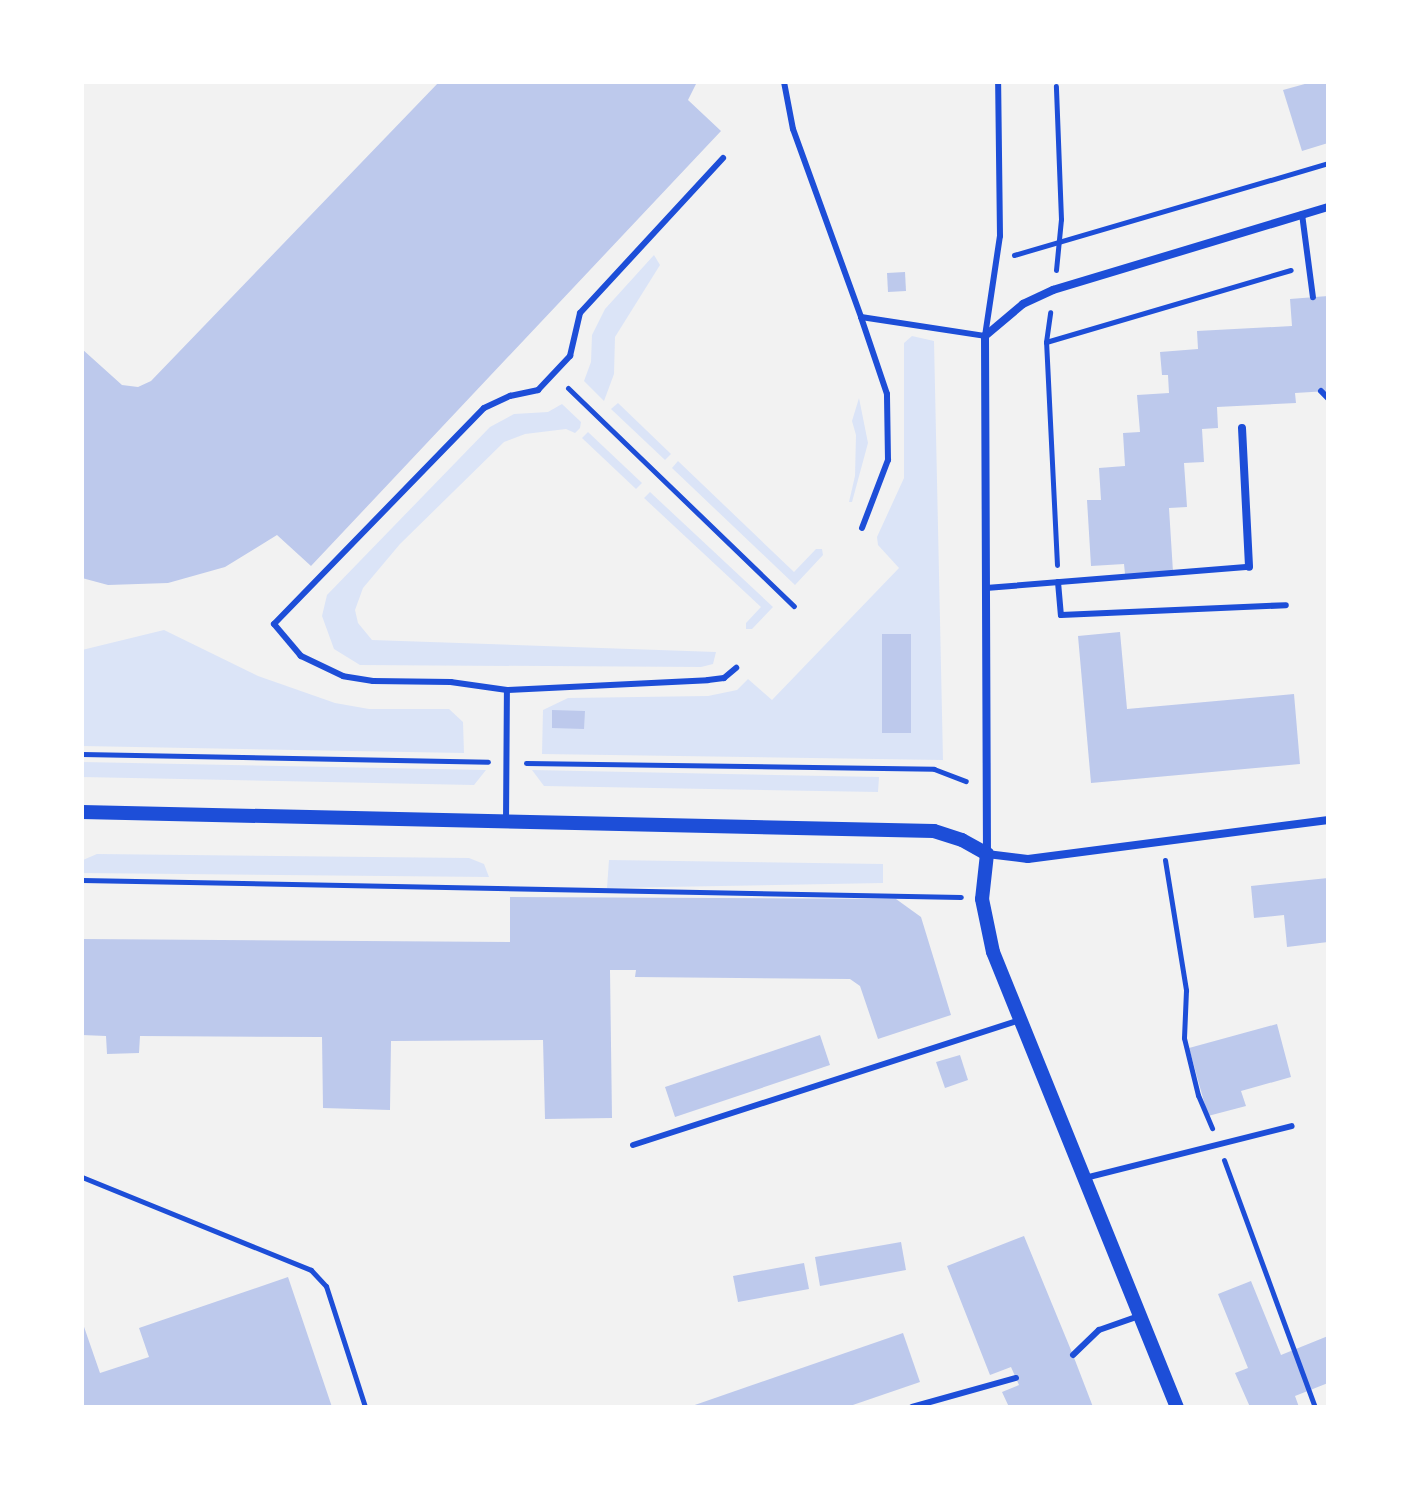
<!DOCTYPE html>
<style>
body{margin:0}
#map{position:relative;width:1410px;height:1489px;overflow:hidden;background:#f2f2f2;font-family:"Sofia Sans Condensed",sans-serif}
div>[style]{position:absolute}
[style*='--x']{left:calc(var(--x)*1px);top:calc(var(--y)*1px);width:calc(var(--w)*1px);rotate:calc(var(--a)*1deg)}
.green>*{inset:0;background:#dbe4f7}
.building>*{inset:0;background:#bdc9ec}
.path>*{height:5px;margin:-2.5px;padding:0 2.5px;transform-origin:2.5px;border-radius:2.5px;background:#1d4ed8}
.service>*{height:6px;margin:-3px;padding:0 3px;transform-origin:3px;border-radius:3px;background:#1d4ed8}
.minor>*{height:8px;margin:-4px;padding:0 4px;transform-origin:4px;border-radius:4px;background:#1d4ed8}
.tertiary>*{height:14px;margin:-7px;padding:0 7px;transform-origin:7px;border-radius:7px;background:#1d4ed8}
span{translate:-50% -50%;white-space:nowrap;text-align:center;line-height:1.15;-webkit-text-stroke:8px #fff;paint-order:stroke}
.frame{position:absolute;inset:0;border:84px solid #fff;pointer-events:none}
</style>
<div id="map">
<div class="green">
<i style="clip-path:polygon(654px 255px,660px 265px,615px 337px,614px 374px,604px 401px,584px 381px,591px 362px,592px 335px,605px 309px)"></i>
<i style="clip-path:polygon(912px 336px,934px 341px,943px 760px,542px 754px,543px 710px,568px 698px,708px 696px,737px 690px,748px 679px,772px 700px,899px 568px,878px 545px,877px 537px,904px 478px,904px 343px)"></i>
<i style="clip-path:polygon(859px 398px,868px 443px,852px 502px,849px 502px,855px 476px,856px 435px,852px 421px)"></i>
<i style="clip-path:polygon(618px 403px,671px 454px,665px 460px,611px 409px)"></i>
<i style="clip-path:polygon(562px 404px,581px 422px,580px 428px,575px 433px,566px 429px,525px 434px,504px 442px,400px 544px,363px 588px,355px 610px,358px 623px,372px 640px,716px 652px,713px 664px,701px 667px,360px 665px,334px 649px,322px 616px,327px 595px,490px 427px,514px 414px,548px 412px)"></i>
<i style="clip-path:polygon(588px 432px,642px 483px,636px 489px,582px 438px)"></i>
<i style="clip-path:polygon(678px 461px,794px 572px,816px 549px,822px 549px,823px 555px,795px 585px,672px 468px)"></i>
<i style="clip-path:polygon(650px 492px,773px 607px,752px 629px,746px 629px,746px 623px,761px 607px,644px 498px)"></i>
<i style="clip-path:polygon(164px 630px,258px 676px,335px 703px,369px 709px,449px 709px,463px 722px,464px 753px,82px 746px,82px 650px)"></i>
<i style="clip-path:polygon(82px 762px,486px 770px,474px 785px,82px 777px)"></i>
<i style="clip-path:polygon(532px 770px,879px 777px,878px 792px,544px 786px)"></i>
<i style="clip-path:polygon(97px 854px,469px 858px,484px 864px,489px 877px,82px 873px,83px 860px)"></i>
<i style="clip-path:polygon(609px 860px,883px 864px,883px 883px,607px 888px)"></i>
</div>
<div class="building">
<i style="clip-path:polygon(439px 82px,697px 82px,688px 100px,721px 131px,311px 566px,277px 535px,225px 567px,168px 583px,108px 585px,82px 578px,82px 349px,122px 385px,138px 387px,151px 381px)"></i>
<i style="clip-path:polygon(1312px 82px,1328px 82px,1328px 143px,1302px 151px,1283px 90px)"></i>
<i style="clip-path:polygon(905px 272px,906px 291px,888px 292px,887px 273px)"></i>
<i style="clip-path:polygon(1328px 296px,1328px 391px,1295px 393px,1296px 403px,1217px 407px,1218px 428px,1202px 429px,1204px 462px,1184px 463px,1187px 507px,1169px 508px,1173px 572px,1125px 574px,1124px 564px,1091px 566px,1087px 500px,1101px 500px,1099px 468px,1125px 466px,1123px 433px,1140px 432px,1137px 395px,1169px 393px,1168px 375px,1162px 375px,1160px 352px,1198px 349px,1197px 331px,1292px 326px,1290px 299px)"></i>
<i style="clip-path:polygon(1120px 632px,1127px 709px,1294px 694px,1300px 764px,1091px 783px,1078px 636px)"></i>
<i style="clip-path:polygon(882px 634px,911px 634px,911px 733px,882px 733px)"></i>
<i style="clip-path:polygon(552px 710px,585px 711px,584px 729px,552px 728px)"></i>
<i style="clip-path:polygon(1328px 878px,1328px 942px,1287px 947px,1284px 915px,1254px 918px,1251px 886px)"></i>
<i style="clip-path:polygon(510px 897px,896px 899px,921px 917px,951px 1015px,878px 1039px,860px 986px,850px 979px,635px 977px,636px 970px,610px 970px,612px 1118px,545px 1119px,543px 1040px,391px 1041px,390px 1110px,323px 1108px,322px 1037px,140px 1036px,139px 1053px,107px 1054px,106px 1036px,82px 1035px,82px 939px,510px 942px)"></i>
<i style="clip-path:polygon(1277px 1024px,1291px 1077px,1241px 1091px,1246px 1106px,1208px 1116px,1189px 1048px)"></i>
<i style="clip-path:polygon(820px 1035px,830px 1065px,675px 1117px,665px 1087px)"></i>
<i style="clip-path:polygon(960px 1055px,968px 1080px,945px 1088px,936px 1062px)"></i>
<i style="clip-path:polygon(1024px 1236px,1073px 1355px,1093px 1407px,1009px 1407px,1002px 1392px,1019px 1385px,1011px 1367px,990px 1375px,947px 1266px)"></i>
<i style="clip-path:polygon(901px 1242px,906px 1270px,820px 1286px,815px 1257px)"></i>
<i style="clip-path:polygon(804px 1263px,809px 1289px,738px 1302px,733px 1276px)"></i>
<i style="clip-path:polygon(288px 1277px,332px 1407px,82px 1407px,82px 1321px,100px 1373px,149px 1357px,139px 1328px)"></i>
<i style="clip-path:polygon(1251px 1281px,1281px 1355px,1328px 1336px,1328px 1383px,1295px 1396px,1299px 1407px,1250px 1407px,1235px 1373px,1248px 1368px,1218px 1294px)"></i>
<i style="clip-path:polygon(903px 1333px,920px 1382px,847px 1407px,689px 1407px)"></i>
</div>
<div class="path">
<i style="--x:1014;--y:255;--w:327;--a:-16.3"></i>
<i style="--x:1056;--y:270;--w:51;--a:-84.4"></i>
<i style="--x:1061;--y:219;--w:133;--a:-92.2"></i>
<i style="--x:1046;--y:342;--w:30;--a:-82"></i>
<i style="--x:568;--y:388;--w:314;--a:44"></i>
<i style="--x:1057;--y:565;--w:223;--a:-92.8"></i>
<i style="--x:1046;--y:342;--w:255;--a:-16.4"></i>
<i style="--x:82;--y:754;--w:406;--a:1.1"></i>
<i style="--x:526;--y:763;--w:408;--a:0.8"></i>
<i style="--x:934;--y:769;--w:34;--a:21"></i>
<i style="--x:1165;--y:860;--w:132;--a:80.8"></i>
<i style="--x:1186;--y:990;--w:48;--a:92.4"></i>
<i style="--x:1184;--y:1038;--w:59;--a:76.2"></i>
<i style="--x:1198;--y:1095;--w:36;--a:67"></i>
<i style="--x:82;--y:880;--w:879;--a:1.11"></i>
<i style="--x:1224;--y:1160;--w:263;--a:69.8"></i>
<i style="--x:82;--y:1177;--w:247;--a:22.1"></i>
<i style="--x:311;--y:1270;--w:22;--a:47"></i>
<i style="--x:326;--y:1286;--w:127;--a:72.1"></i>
</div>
<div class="service">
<i style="--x:784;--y:82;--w:48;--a:79.2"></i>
<i style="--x:793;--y:129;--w:200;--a:70.1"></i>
<i style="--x:1302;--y:214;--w:84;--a:82.5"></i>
<i style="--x:1321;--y:391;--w:10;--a:45"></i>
<i style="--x:862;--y:528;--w:73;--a:-69.1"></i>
<i style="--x:888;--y:460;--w:66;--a:-90.9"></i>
<i style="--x:887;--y:394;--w:81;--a:-108.7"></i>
<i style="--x:861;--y:317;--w:125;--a:8.7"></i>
<i style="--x:985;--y:336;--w:101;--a:-81.5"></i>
<i style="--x:1000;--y:236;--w:154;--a:-90.7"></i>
<i style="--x:1058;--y:582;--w:33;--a:85"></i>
<i style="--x:1061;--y:615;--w:225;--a:-2.5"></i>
<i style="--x:986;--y:588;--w:264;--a:-4.6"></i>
<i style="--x:507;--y:690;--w:57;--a:-171.9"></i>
<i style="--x:451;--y:682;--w:78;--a:-179.3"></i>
<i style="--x:373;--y:681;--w:30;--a:-171"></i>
<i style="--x:343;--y:676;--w:47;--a:-154.5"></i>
<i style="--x:301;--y:656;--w:42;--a:-130.2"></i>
<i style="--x:274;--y:624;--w:301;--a:-45.8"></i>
<i style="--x:484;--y:408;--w:29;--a:-25"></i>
<i style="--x:510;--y:396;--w:29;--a:-12"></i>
<i style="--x:538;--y:390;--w:47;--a:-46.7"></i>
<i style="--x:570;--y:356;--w:44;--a:-76.9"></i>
<i style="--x:580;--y:313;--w:211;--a:-47.3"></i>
<i style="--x:506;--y:822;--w:132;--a:-89.6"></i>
<i style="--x:507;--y:690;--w:201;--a:-2.8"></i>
<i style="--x:708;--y:680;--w:16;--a:-7"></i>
<i style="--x:724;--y:678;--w:16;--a:-40"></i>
<i style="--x:633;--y:1145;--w:406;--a:-17.9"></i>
<i style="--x:1085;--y:1178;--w:213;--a:-14.1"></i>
<i style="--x:1073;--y:1355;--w:36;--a:-44"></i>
<i style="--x:1099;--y:1330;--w:42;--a:-19.3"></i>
<i style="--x:912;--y:1407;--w:108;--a:-15.6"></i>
</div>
<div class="minor">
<i style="--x:1328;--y:207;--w:287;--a:163.2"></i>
<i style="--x:1053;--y:290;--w:33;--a:155"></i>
<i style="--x:1023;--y:304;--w:50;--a:139.9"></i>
<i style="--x:985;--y:336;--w:518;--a:89.78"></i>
<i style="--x:987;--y:854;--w:41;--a:7"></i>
<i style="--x:1028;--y:859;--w:303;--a:-7.4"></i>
<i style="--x:1242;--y:428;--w:139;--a:87.1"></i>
</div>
<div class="tertiary">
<i style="--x:82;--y:812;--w:852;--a:1.28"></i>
<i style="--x:934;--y:831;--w:29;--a:18"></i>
<i style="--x:962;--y:840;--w:29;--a:29"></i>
<i style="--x:987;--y:854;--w:45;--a:96.3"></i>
<i style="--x:982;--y:899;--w:54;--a:78.3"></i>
<i style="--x:993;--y:952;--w:491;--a:68"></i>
</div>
<div class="frame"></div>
</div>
